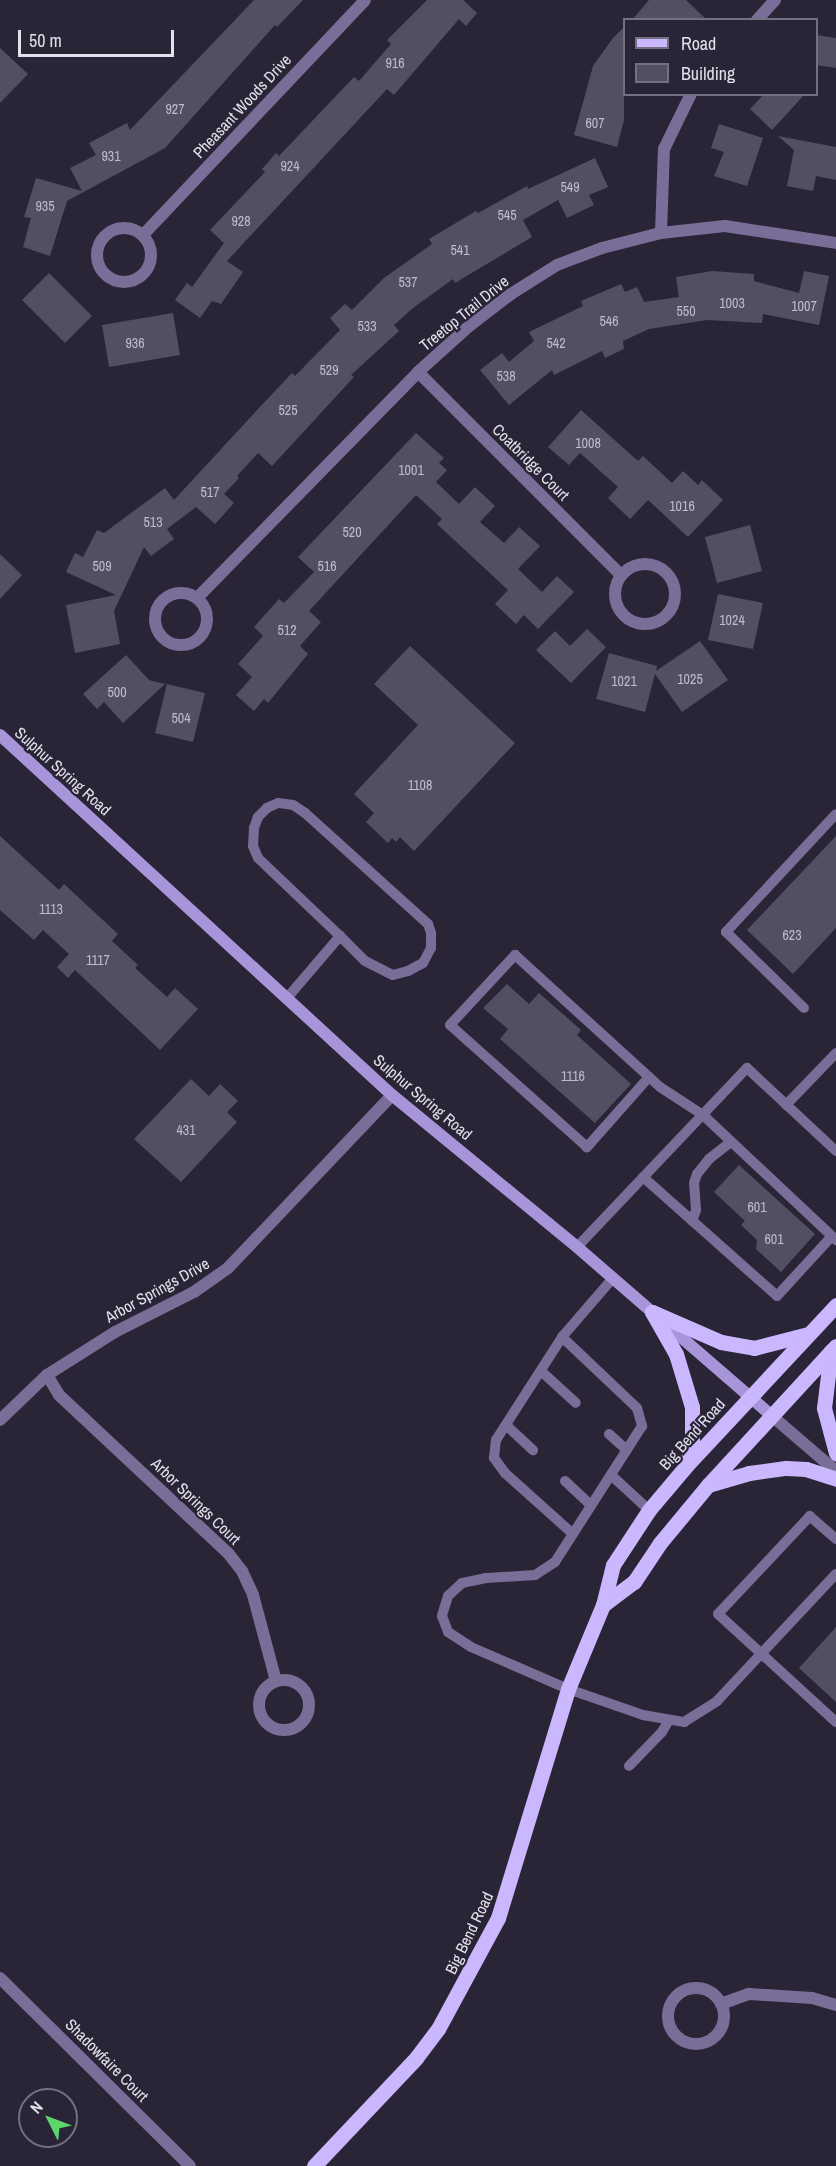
<!DOCTYPE html>
<style>
body{margin:0}
#map{position:relative;width:836px;height:2166px;overflow:hidden;background:#292536;font-family:"Archivo Narrow",sans-serif}
div>[style]{position:absolute}
[style*='--x']{left:calc(var(--x)*1px);top:calc(var(--y)*1px);width:calc(var(--w)*1px);rotate:calc(var(--a)*1deg)}
.building>*{inset:0;background:#534f62}
.service>*{height:10px;margin:-5px;padding:0 5px;transform-origin:5px;border-radius:5px;background:#796e98}
.minor>*{height:12px;margin:-6px;padding:0 6px;transform-origin:6px;border-radius:6px;background:#796e98}
.minor>.ring{margin:-6px;padding:0;box-sizing:content-box;background:none;border:12px solid #796e98;border-radius:50%}
.tertiary>*{height:12px;margin:-6px;padding:0 6px;transform-origin:6px;border-radius:6px;background:#796e98}
.secondary>*{height:12px;margin:-6px;padding:0 6px;transform-origin:6px;border-radius:6px;background:#a895d9}
.primary>*{height:15px;margin:-7.5px;padding:0 7.5px;transform-origin:7.5px;border-radius:7.5px;background:#cab7fe}
span{translate:-50% -50%;white-space:nowrap;text-align:center;line-height:1.15;-webkit-text-stroke:4.5px #292536;paint-order:stroke}
.number-label{font-size:14px;color:#bfbcca}
.number-label span{-webkit-text-stroke-width:0}
.street-label{font-size:16px;color:#e3e0ec}
.legend{position:absolute;left:623px;top:18px;width:195px;height:78px;box-sizing:border-box;background:#292536;border:2px solid #73707f;margin:0;padding:8px 10px;list-style:none;font-size:18px;color:#e3e0ec}
.legend li{display:flex;align-items:center;gap:12px;height:30px}
.legend b{width:30px;border:2px solid #73707f}
.north{position:absolute;left:18px;top:2088px;width:60px;height:60px;box-sizing:border-box;background:#292536;border:2px solid #73707f;border-radius:50%;rotate:312deg;font-size:16px;font-weight:700;line-height:24px;text-align:center;color:#e3e0ec}
.north::after{content:'';display:block;margin:auto;width:21px;height:27px;background:#5cd56d;clip-path:polygon(50% 0,100% 100%,50% 72%,0 100%)}
.scale{position:absolute;left:18px;top:30px;width:156px;height:27px;box-sizing:border-box;border:3px solid #e3e0ec;border-top:0;padding-left:8px;font-size:18px;line-height:21px;white-space:nowrap;color:#e3e0ec;-webkit-text-stroke:4px #292536;paint-order:stroke}
</style>
<div id="map">
<div class="building">
<i style="clip-path:polygon(254px 0,303px 0,277px 27px,275px 25px,165px 148px,67px 201px,50px 256px,23px 247px,31px 218px,24px 217px,36px 178px,82px 191px,70px 168px,96px 155px,89px 143px,127px 123px,130px 130px)"></i>
<i style="clip-path:polygon(427px 0,463px 0,477px 13px,466px 26px,459px 19px,394px 95px,387px 89px,227px 261px,243px 272px,221px 304px,212px 301px,200px 318px,175px 300px,187px 283px,192px 287px,224px 243px,210px 230px,265px 172px,262px 169px,276px 153px,279px 156px,354px 77px,359px 81px,391px 44px,387px 40px)"></i>
<i style="clip-path:polygon(649px 0,686px 0,707px 20px,632px 20px)"></i>
<i style="clip-path:polygon(624px 27px,624px 120px,617px 147px,574px 135px,593px 66px,613px 38px)"></i>
<i style="clip-path:polygon(816px 35px,836px 38px,836px 68px,816px 65px)"></i>
<i style="clip-path:polygon(0 48px,28px 74px,0 103px)"></i>
<i style="clip-path:polygon(764px 94px,805px 94px,772px 130px,750px 109px)"></i>
<i style="clip-path:polygon(719px 124px,763px 138px,747px 186px,714px 176px,724px 152px,711px 148px)"></i>
<i style="clip-path:polygon(778px 136px,836px 147px,836px 180px,816px 176px,813px 191px,787px 186px,794px 150px)"></i>
<i style="clip-path:polygon(595px 158px,608px 187px,589px 195px,594px 205px,567px 218px,558px 200px,523px 220px,532px 237px,455px 283px,453px 279px,413px 308px,394px 325px,399px 331px,351px 375px,354px 377px,272px 466px,258px 453px,237px 476px,239px 478px,224px 494px,234px 503px,215px 524px,196px 507px,167px 529px,174px 539px,151px 556px,144px 547px,114px 611px,120px 644px,75px 653px,66px 605px,116px 595px,66px 572px,75px 553px,83px 557px,97px 530px,104px 533px,165px 488px,174px 500px,258px 409px,292px 373px,295px 376px,340px 330px,330px 318px,345px 304px,352px 310px,384px 278px,432px 244px,429px 239px,476px 211px,478px 213px,527px 186px,528px 189px)"></i>
<i style="clip-path:polygon(712px 271px,754px 274px,754px 281px,799px 293px,804px 271px,829px 276px,819px 325px,763px 314px,762px 323px,707px 320px,649px 329px,623px 341px,624px 349px,605px 358px,602px 351px,554px 375px,552px 370px,509px 405px,480px 370px,502px 353px,509px 362px,534px 341px,529px 332px,583px 306px,581px 301px,621px 284px,625px 292px,637px 287px,644px 302px,679px 297px,676px 277px)"></i>
<i style="clip-path:polygon(49px 273px,92px 316px,65px 343px,22px 300px)"></i>
<i style="clip-path:polygon(173px 313px,180px 355px,109px 367px,102px 325px)"></i>
<i style="clip-path:polygon(581px 410px,638px 461px,643px 456px,672px 483px,683px 471px,698px 485px,702px 480px,723px 500px,688px 537px,648px 500px,630px 519px,608px 498px,618px 487px,580px 453px,569px 465px,548px 447px)"></i>
<i style="clip-path:polygon(416px 433px,444px 458px,439px 463px,447px 470px,436px 482px,459px 504px,475px 487px,495px 506px,480px 522px,504px 543px,519px 527px,540px 546px,518px 569px,542px 592px,557px 576px,574px 592px,538px 629px,524px 615px,516px 624px,495px 604px,508px 590px,437px 524px,442px 519px,416px 495px,309px 611px,321px 622px,300px 646px,308px 654px,268px 703px,264px 699px,254px 711px,236px 695px,252px 677px,238px 664px,263px 636px,254px 627px,279px 599px,284px 603px,314px 572px,298px 557px)"></i>
<i style="clip-path:polygon(750px 525px,762px 571px,717px 583px,705px 537px)"></i>
<i style="clip-path:polygon(0 554px,22px 575px,0 599px)"></i>
<i style="clip-path:polygon(718px 594px,763px 603px,753px 649px,708px 640px)"></i>
<i style="clip-path:polygon(587px 629px,606px 647px,571px 683px,536px 650px,555px 631px,570px 646px)"></i>
<i style="clip-path:polygon(700px 641px,728px 680px,682px 712px,655px 674px,645px 712px,596px 699px,609px 653px,657px 666px,656px 671px)"></i>
<i style="clip-path:polygon(410px 646px,515px 743px,414px 851px,400px 837px,396px 842px,392px 838px,388px 843px,366px 822px,374px 813px,354px 794px,418px 725px,374px 684px)"></i>
<i style="clip-path:polygon(126px 655px,149px 680px,165px 684px,123px 723px,104px 702px,97px 709px,83px 694px)"></i>
<i style="clip-path:polygon(167px 684px,205px 693px,193px 742px,155px 733px)"></i>
<i style="clip-path:polygon(0 836px,59px 890px,64px 884px,118px 934px,112px 941px,138px 965px,135px 968px,167px 997px,175px 988px,198px 1009px,160px 1050px,75px 970px,68px 978px,57px 967px,69px 954px,43px 930px,34px 940px,0 910px)"></i>
<i style="clip-path:polygon(836px 836px,836px 928px,793px 974px,747px 930px)"></i>
<i style="clip-path:polygon(507px 984px,529px 1004px,539px 993px,581px 1030px,577px 1035px,631px 1084px,595px 1123px,500px 1039px,508px 1029px,483px 1008px)"></i>
<i style="clip-path:polygon(191px 1079px,209px 1096px,220px 1084px,238px 1101px,227px 1112px,237px 1122px,181px 1182px,134px 1139px)"></i>
<i style="clip-path:polygon(739px 1165px,815px 1234px,781px 1272px,756px 1249px,757px 1240px,741px 1225px,745px 1221px,714px 1192px)"></i>
<i style="clip-path:polygon(836px 1627px,836px 1702px,799px 1668px)"></i>
</div>
<div class="service">
<i style="--x:287;--y:998;--w:82;--a:-49.5"></i>
<i style="--x:340;--y:936;--w:35;--a:45"></i>
<i style="--x:365;--y:961;--w:31;--a:27"></i>
<i style="--x:393;--y:975;--w:16;--a:-15"></i>
<i style="--x:408;--y:971;--w:17;--a:-28"></i>
<i style="--x:423;--y:963;--w:17;--a:-62"></i>
<i style="--x:431;--y:948;--w:15;--a:-90"></i>
<i style="--x:431;--y:933;--w:9;--a:-108"></i>
<i style="--x:428;--y:924;--w:166;--a:-137.9"></i>
<i style="--x:305;--y:813;--w:14;--a:-146"></i>
<i style="--x:293;--y:805;--w:15;--a:-172"></i>
<i style="--x:278;--y:803;--w:12;--a:156"></i>
<i style="--x:267;--y:808;--w:13;--a:135"></i>
<i style="--x:258;--y:817;--w:12;--a:110"></i>
<i style="--x:254;--y:828;--w:18;--a:93"></i>
<i style="--x:253;--y:846;--w:13;--a:67"></i>
<i style="--x:258;--y:858;--w:113;--a:43.6"></i>
<i style="--x:804;--y:1008;--w:109;--a:-135.7"></i>
<i style="--x:726;--y:932;--w:161;--a:-47"></i>
<i style="--x:649;--y:1077;--w:94;--a:131.5"></i>
<i style="--x:587;--y:1147;--w:183;--a:-138.3"></i>
<i style="--x:450;--y:1025;--w:96;--a:-47.1"></i>
<i style="--x:515;--y:955;--w:196;--a:42.3"></i>
<i style="--x:660;--y:1087;--w:51;--a:33.1"></i>
<i style="--x:703;--y:1115;--w:183;--a:43.2"></i>
<i style="--x:786;--y:1105;--w:72;--a:-46.1"></i>
<i style="--x:643;--y:1177;--w:179;--a:41.6"></i>
<i style="--x:777;--y:1296;--w:81;--a:-47.5"></i>
<i style="--x:692;--y:1221;--w:12;--a:-70"></i>
<i style="--x:696;--y:1210;--w:27;--a:-94"></i>
<i style="--x:694;--y:1183;--w:9;--a:-72"></i>
<i style="--x:697;--y:1174;--w:19;--a:-51"></i>
<i style="--x:709;--y:1159;--w:28;--a:-38"></i>
<i style="--x:577;--y:1247;--w:247;--a:-46.5"></i>
<i style="--x:747;--y:1068;--w:122;--a:43"></i>
<i style="--x:562;--y:1337;--w:103;--a:43.4"></i>
<i style="--x:637;--y:1408;--w:19;--a:74"></i>
<i style="--x:642;--y:1426;--w:161;--a:122.6"></i>
<i style="--x:555;--y:1562;--w:24;--a:147"></i>
<i style="--x:535;--y:1575;--w:49;--a:176.5"></i>
<i style="--x:486;--y:1578;--w:25;--a:168"></i>
<i style="--x:462;--y:1583;--w:19;--a:137"></i>
<i style="--x:448;--y:1596;--w:21;--a:107"></i>
<i style="--x:442;--y:1616;--w:17;--a:69"></i>
<i style="--x:448;--y:1632;--w:27;--a:33"></i>
<i style="--x:471;--y:1647;--w:106;--a:23.4"></i>
<i style="--x:568;--y:1689;--w:79;--a:19.1"></i>
<i style="--x:643;--y:1715;--w:42;--a:9.7"></i>
<i style="--x:684;--y:1722;--w:39;--a:-32"></i>
<i style="--x:717;--y:1701;--w:174;--a:-46.9"></i>
<i style="--x:541;--y:1371;--w:47;--a:42.4"></i>
<i style="--x:506;--y:1425;--w:37;--a:43"></i>
<i style="--x:609;--y:1434;--w:24;--a:42"></i>
<i style="--x:611;--y:1475;--w:52;--a:42.6"></i>
<i style="--x:565;--y:1481;--w:35;--a:43"></i>
<i style="--x:573;--y:1534;--w:91;--a:-138.1"></i>
<i style="--x:505;--y:1473;--w:19;--a:-126"></i>
<i style="--x:494;--y:1458;--w:18;--a:-84"></i>
<i style="--x:496;--y:1440;--w:122;--a:-57.3"></i>
<i style="--x:562;--y:1337;--w:78;--a:-49.2"></i>
<i style="--x:836;--y:1539;--w:35;--a:-139"></i>
<i style="--x:810;--y:1516;--w:134;--a:133.2"></i>
<i style="--x:718;--y:1614;--w:160;--a:42.5"></i>
<i style="--x:629;--y:1766;--w:47;--a:-45.9"></i>
<i style="--x:662;--y:1732;--w:14;--a:-60"></i>
</div>
<div class="minor">
<i style="--x:757;--y:20;--w:27;--a:-48"></i>
<i class="ring" style="left:97px;top:228px;width:42px;height:42px"></i>
<i style="--x:661;--y:233;--w:84;--a:-88"></i>
<i style="--x:664;--y:149;--w:61;--a:-63.9"></i>
<i style="--x:143;--y:235;--w:323;--a:-46.6"></i>
<i style="--x:418;--y:372;--w:287;--a:45"></i>
<i class="ring" style="left:615px;top:564px;width:48px;height:48px"></i>
<i class="ring" style="left:155px;top:593px;width:40px;height:40px"></i>
<i style="--x:197;--y:598;--w:316;--a:-45.6"></i>
<i style="--x:418;--y:372;--w:67;--a:-42"></i>
<i style="--x:468;--y:327;--w:54;--a:-37.5"></i>
<i style="--x:511;--y:294;--w:54;--a:-32.2"></i>
<i style="--x:557;--y:265;--w:48;--a:-20.7"></i>
<i style="--x:602;--y:248;--w:61;--a:-14.3"></i>
<i style="--x:661;--y:233;--w:64;--a:-6.2"></i>
<i style="--x:725;--y:226;--w:112;--a:8.7"></i>
<i style="--x:47;--y:1375;--w:23;--a:59"></i>
<i style="--x:59;--y:1395;--w:231;--a:43.1"></i>
<i style="--x:228;--y:1553;--w:23;--a:52"></i>
<i style="--x:242;--y:1571;--w:26;--a:65"></i>
<i style="--x:253;--y:1595;--w:89;--a:75"></i>
<i style="--x:0;--y:1420;--w:65;--a:-43.8"></i>
<i style="--x:47;--y:1375;--w:80;--a:-32.3"></i>
<i style="--x:115;--y:1332;--w:89;--a:-26.9"></i>
<i style="--x:194;--y:1292;--w:42;--a:-35.2"></i>
<i style="--x:228;--y:1268;--w:238;--a:-46.5"></i>
<i class="ring" style="left:259px;top:1680px;width:38px;height:38px"></i>
<i style="--x:0;--y:1978;--w:267;--a:44.7"></i>
<i class="ring" style="left:668px;top:1988px;width:44px;height:44px"></i>
<i style="--x:721;--y:2004;--w:30;--a:-20"></i>
<i style="--x:749;--y:1994;--w:63;--a:3.6"></i>
<i style="--x:812;--y:1998;--w:25;--a:16"></i>
</div>
<div class="tertiary">
<i style="--x:772;--y:1416;--w:84;--a:40.7"></i>
</div>
<div class="secondary">
<i style="--x:0;--y:735;--w:532;--a:42.56"></i>
<i style="--x:392;--y:1095;--w:239;--a:39.4"></i>
<i style="--x:577;--y:1247;--w:258;--a:40.9"></i>
</div>
<div class="primary">
<i style="--x:652;--y:1312;--w:75;--a:23.5"></i>
<i style="--x:721;--y:1342;--w:34;--a:10"></i>
<i style="--x:754;--y:1348;--w:56;--a:-14.5"></i>
<i style="--x:652;--y:1312;--w:48;--a:60.3"></i>
<i style="--x:676;--y:1354;--w:55;--a:73.2"></i>
<i style="--x:692;--y:1407;--w:33;--a:90"></i>
<i style="--x:692;--y:1440;--w:25;--a:102"></i>
<i style="--x:831;--y:1351;--w:57;--a:97"></i>
<i style="--x:824;--y:1408;--w:47;--a:75.1"></i>
<i style="--x:708;--y:1485;--w:43;--a:-16.3"></i>
<i style="--x:749;--y:1473;--w:37;--a:-8"></i>
<i style="--x:786;--y:1468;--w:20;--a:3"></i>
<i style="--x:806;--y:1469;--w:32;--a:18"></i>
<i style="--x:603;--y:1605;--w:39;--a:-37"></i>
<i style="--x:634;--y:1582;--w:47;--a:-56.3"></i>
<i style="--x:660;--y:1543;--w:75;--a:-50.4"></i>
<i style="--x:708;--y:1485;--w:189;--a:-47.4"></i>
<i style="--x:314;--y:2166;--w:149;--a:-46.6"></i>
<i style="--x:416;--y:2058;--w:36;--a:-53"></i>
<i style="--x:438;--y:2029;--w:126;--a:-61.6"></i>
<i style="--x:498;--y:1918;--w:239;--a:-73"></i>
<i style="--x:568;--y:1689;--w:91;--a:-67.4"></i>
<i style="--x:603;--y:1605;--w:41;--a:-76"></i>
<i style="--x:613;--y:1565;--w:66;--a:-56.8"></i>
<i style="--x:649;--y:1510;--w:59;--a:-49.8"></i>
<i style="--x:687;--y:1465;--w:219;--a:-47"></i>
</div>
<div class="number-label">
<span style="left:395px;top:63px">916</span>
<span style="left:175px;top:109px">927</span>
<span style="left:595px;top:123px">607</span>
<span style="left:111px;top:156px">931</span>
<span style="left:290px;top:166px">924</span>
<span style="left:570px;top:187px">549</span>
<span style="left:45px;top:206px">935</span>
<span style="left:507px;top:215px">545</span>
<span style="left:241px;top:221px">928</span>
<span style="left:460px;top:250px">541</span>
<span style="left:408px;top:282px">537</span>
<span style="left:732px;top:303px">1003</span>
<span style="left:804px;top:306px">1007</span>
<span style="left:686px;top:311px">550</span>
<span style="left:609px;top:321px">546</span>
<span style="left:367px;top:326px">533</span>
<span style="left:135px;top:343px">936</span>
<span style="left:556px;top:343px">542</span>
<span style="left:329px;top:370px">529</span>
<span style="left:506px;top:376px">538</span>
<span style="left:288px;top:410px">525</span>
<span style="left:588px;top:443px">1008</span>
<span style="left:411px;top:470px">1001</span>
<span style="left:210px;top:492px">517</span>
<span style="left:682px;top:506px">1016</span>
<span style="left:153px;top:522px">513</span>
<span style="left:352px;top:532px">520</span>
<span style="left:102px;top:566px">509</span>
<span style="left:327px;top:566px">516</span>
<span style="left:732px;top:620px">1024</span>
<span style="left:287px;top:630px">512</span>
<span style="left:690px;top:679px">1025</span>
<span style="left:624px;top:681px">1021</span>
<span style="left:117px;top:692px">500</span>
<span style="left:181px;top:718px">504</span>
<span style="left:420px;top:785px">1108</span>
<span style="left:51px;top:909px">1113</span>
<span style="left:792px;top:935px">623</span>
<span style="left:98px;top:960px">1117</span>
<span style="left:573px;top:1076px">1116</span>
<span style="left:186px;top:1130px">431</span>
<span style="left:757px;top:1207px">601</span>
<span style="left:774px;top:1239px">601</span>
</div>
<div class="street-label">
<span style="left:242px;top:106px;rotate:-47deg">Pheasant Woods Drive</span>
<span style="left:464px;top:313px;rotate:-39deg">Treetop Trail Drive</span>
<span style="left:531px;top:462px;rotate:45deg">Coatbridge Court</span>
<span style="left:63px;top:771px;rotate:42deg">Sulphur Spring Road</span>
<span style="left:423px;top:1097px;rotate:40deg">Sulphur Spring Road</span>
<span style="left:157px;top:1290px;rotate:-29deg">Arbor Springs Drive</span>
<span style="left:692px;top:1434px;rotate:-48deg">Big Bend Road</span>
<span style="left:196px;top:1501px;rotate:44deg">Arbor Springs Court</span>
<span style="left:469px;top:1933px;rotate:-64deg">Big Bend Road</span>
<span style="left:107px;top:2060px;rotate:45deg">Shadowfaire Court</span>
</div>
<ul class="legend">
<li><b style="height:8px;background:#cab7fe"></b>Road</li>
<li><b style="height:16px;background:#534f62"></b>Building</li>
</ul>
<div class="north">N</div>
<div class="scale">50 m</div>
</div>
